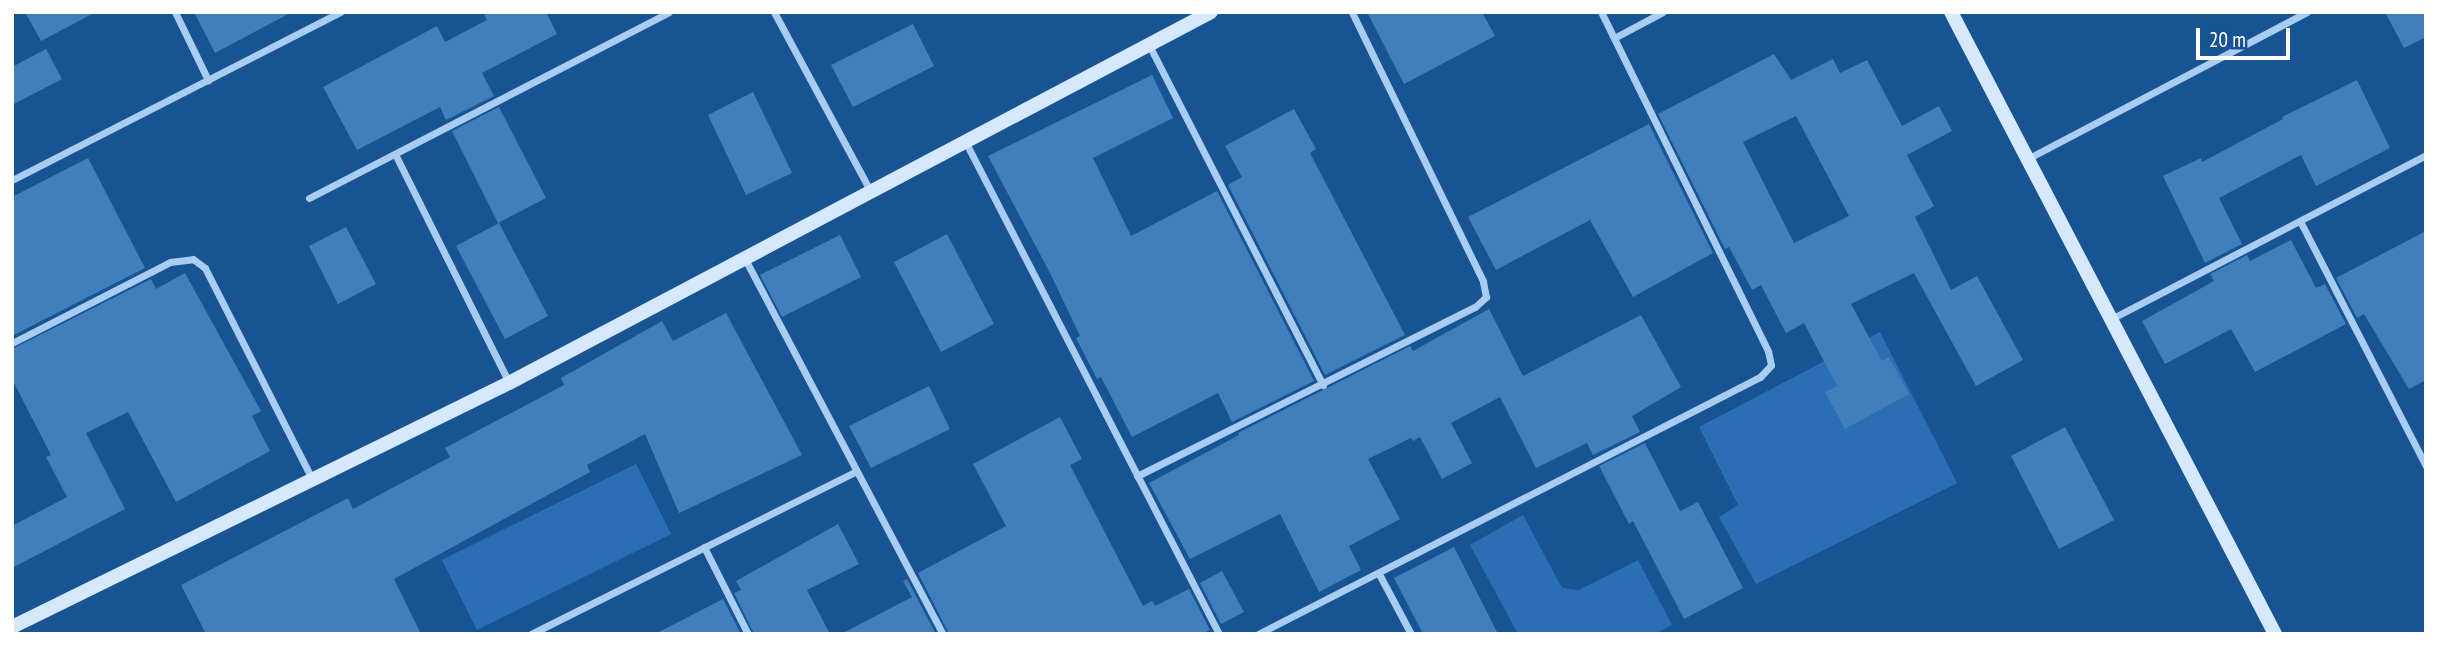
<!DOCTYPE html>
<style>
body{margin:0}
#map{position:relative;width:2438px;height:646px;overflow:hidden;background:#185494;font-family:"PT Sans Narrow",sans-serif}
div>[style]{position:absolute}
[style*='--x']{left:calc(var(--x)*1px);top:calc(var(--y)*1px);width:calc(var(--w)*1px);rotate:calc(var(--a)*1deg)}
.green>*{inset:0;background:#2a6fb3}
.building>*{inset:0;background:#407ebc}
.street>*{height:7px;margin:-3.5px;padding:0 3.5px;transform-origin:3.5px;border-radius:3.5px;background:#a8cdf0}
.secondary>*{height:14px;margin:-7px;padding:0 7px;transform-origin:7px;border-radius:7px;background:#d6e8fb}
span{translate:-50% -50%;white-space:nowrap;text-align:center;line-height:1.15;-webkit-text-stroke:5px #185494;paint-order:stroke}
.frame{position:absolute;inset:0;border:14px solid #fff;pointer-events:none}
.scale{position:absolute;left:2196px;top:28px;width:94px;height:32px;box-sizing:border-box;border:4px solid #fff;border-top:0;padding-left:9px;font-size:21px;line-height:24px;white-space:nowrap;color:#fff;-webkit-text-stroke:5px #185494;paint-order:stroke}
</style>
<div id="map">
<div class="green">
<i style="clip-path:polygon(1880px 332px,1957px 483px,1756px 584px,1719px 517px,1738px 505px,1699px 427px)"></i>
<i style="clip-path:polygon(636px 464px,671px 534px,477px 630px,442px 560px)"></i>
<i style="clip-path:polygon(1523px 515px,1562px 588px,1579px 590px,1638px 560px,1672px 625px,1655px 634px,1518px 634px,1470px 545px)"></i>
</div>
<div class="building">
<i style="clip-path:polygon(25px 12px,96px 12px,41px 41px)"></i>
<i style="clip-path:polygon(194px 12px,292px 12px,215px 53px)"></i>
<i style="clip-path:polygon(483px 12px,546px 12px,557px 34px,482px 73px,494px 96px,446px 120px,440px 107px,357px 150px,323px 87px,437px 26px,445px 42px,487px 20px)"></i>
<i style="clip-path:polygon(1367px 12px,1482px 12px,1495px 36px,1404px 84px)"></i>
<i style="clip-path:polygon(2385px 12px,2426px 12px,2426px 37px,2404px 48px)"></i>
<i style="clip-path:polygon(913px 24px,934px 66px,853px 107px,831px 65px)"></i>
<i style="clip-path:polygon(46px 49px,62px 79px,12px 105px,12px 67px)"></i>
<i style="clip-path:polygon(evenodd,1774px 54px,1791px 80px,1833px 59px,1840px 73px,1867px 60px,1902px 126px,1939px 106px,1952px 131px,1907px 155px,1934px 206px,1915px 217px,1951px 290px,1977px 276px,2023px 360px,1976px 386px,1914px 273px,1851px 304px,1882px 361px,1889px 357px,1909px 394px,1845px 429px,1825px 392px,1837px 386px,1804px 323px,1786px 333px,1761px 285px,1752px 290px,1729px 247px,1725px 249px,1658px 114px,1774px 54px,1796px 116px,1849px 216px,1794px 243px,1743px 142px,1796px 116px)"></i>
<i style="clip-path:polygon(1152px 75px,1173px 118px,1093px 158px,1131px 236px,1217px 191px,1314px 381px,1232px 422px,1218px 393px,1132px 437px,1101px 377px,1097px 379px,1076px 338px,1080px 336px,1051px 275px,988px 156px)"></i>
<i style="clip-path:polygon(2357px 80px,2390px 148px,2316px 186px,2301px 155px,2219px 198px,2242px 244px,2205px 263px,2163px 176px,2201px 158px,2202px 162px,2283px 119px,2282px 117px)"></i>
<i style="clip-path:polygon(753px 92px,792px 173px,746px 195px,708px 115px)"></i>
<i style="clip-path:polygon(499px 107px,546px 198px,498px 223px,452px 131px)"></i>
<i style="clip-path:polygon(1294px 109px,1316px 149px,1310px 153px,1405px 335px,1325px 375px,1228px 185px,1242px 177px,1225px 146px)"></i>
<i style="clip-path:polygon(1649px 124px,1713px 253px,1633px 297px,1590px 220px,1496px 270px,1468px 217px)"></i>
<i style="clip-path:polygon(88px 158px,145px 268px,12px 336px,12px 197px)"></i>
<i style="clip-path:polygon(499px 223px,548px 316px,505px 339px,456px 246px)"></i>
<i style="clip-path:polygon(346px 227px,376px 284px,338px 304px,309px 246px)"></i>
<i style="clip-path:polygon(2426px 231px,2426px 380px,2409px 389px,2364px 314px,2357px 318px,2336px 278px)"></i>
<i style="clip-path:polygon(947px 234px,994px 324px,941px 352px,894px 262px)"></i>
<i style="clip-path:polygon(840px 235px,861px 277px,782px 317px,760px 275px)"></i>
<i style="clip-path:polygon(2291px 240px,2316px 288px,2325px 284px,2346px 324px,2255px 372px,2231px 329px,2165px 364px,2142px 321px,2214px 281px,2210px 274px,2247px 255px,2250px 261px)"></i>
<i style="clip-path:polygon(185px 273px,261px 411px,252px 416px,270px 451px,176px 502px,128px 412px,86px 433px,125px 509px,12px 568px,12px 526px,67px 497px,46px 457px,51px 455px,12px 379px,12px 349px,151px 279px,156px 289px)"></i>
<i style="clip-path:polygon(1489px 309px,1523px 376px,1641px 315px,1681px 387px,1632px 416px,1640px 432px,1593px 455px,1587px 443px,1536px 468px,1500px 397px,1451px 423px,1472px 463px,1442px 479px,1420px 437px,1413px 441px,1411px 438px,1368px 459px,1400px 519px,1349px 546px,1361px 570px,1319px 592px,1280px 514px,1190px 559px,1149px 483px,1239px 435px,1238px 433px,1410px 346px,1413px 351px)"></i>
<i style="clip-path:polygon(726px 313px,802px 455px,679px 513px,645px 434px,587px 465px,590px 472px,394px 579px,421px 634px,206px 634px,181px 585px,348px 498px,353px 509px,450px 457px,445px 448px,564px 385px,561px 378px,662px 321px,673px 341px)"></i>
<i style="clip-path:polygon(929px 386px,950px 429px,871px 468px,849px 426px)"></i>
<i style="clip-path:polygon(1060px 417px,1082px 459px,1070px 465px,1143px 606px,1152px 601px,1155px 606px,1189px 589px,1210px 630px,1202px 634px,949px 634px,918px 573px,1006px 526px,973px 464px)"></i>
<i style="clip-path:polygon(2065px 427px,2114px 520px,2059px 549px,2011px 456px)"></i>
<i style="clip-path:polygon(1645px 443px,1680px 511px,1698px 502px,1743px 588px,1684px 619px,1633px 521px,1629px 524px,1599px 466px)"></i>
<i style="clip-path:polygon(838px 524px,859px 564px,807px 590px,830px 634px,754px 634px,734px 593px,741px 590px,736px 581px)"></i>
<i style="clip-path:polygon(1454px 547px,1498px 634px,1423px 634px,1394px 578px)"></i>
<i style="clip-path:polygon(1222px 571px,1244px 612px,1221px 624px,1200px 583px)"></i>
<i style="clip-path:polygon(907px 579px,936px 634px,841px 634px,912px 597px,903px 581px)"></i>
<i style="clip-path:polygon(723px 599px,741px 634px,655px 634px)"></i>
</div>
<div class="street">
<i style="--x:175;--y:12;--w:76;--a:64.1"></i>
<i style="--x:774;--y:12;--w:202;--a:61.7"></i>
<i style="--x:1614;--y:38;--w:55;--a:-28"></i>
<i style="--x:1149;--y:45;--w:382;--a:62.9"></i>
<i style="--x:966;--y:143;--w:552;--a:62.74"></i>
<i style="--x:395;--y:154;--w:256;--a:63.5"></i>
<i style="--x:2027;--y:159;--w:316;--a:-27.7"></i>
<i style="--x:12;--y:180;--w:369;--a:-27.1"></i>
<i style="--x:309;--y:198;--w:405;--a:-27.3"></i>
<i style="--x:2300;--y:221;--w:276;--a:62.8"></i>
<i style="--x:744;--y:257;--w:426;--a:62.2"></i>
<i style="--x:2111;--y:319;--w:355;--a:-27.5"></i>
<i style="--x:12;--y:343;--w:178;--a:-27.1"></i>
<i style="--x:170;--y:262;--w:23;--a:-7"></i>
<i style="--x:193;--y:259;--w:15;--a:37"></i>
<i style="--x:205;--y:268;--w:237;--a:63.1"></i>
<i style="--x:1137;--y:476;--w:378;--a:-26.6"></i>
<i style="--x:1475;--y:307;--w:15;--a:-42"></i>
<i style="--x:1486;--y:297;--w:16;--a:-101"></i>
<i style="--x:1483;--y:281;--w:299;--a:-116"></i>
<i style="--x:704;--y:547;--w:97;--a:63.2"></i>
<i style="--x:1379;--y:574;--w:68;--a:61.9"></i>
<i style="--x:531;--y:634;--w:364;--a:-26.6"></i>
<i style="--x:1258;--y:634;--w:564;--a:-27.11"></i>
<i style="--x:1760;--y:377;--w:16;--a:-47"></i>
<i style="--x:1771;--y:365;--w:14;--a:-102"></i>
<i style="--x:1768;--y:351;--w:378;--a:-116.2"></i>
</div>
<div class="secondary">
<i style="--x:1951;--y:12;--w:701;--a:62.48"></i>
<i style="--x:12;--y:627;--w:554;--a:-26.15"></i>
<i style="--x:509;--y:383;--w:794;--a:-27.86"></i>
</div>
<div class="frame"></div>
<div class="scale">20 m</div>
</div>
